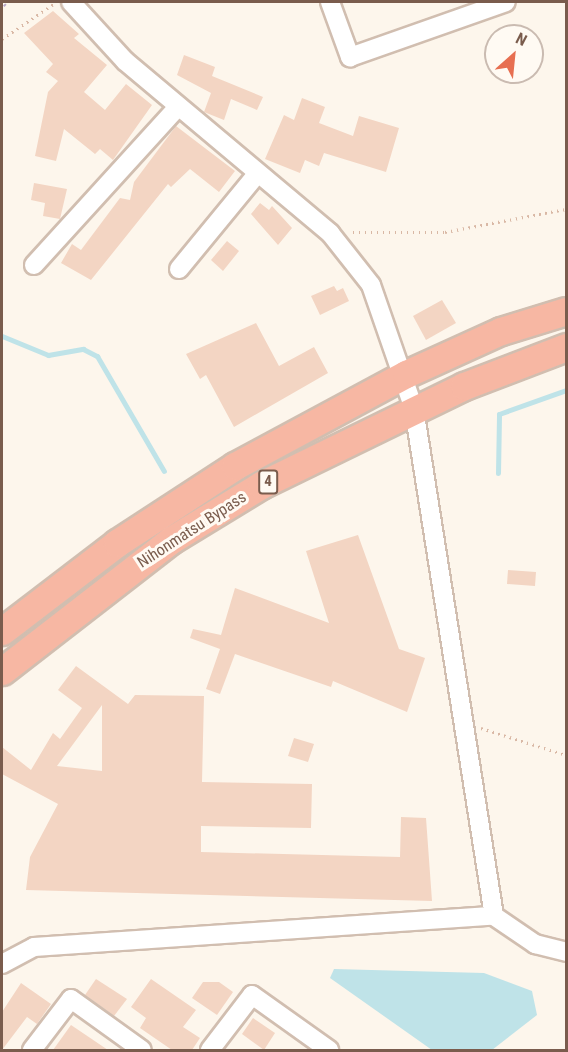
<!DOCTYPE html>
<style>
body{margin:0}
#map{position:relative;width:568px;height:1052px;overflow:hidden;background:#fdf6ec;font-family:"Roboto Condensed",sans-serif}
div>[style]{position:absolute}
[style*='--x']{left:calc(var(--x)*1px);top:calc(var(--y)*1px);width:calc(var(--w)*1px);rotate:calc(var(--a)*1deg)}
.water>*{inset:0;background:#bfe3e8}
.stream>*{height:5px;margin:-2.5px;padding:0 2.5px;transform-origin:2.5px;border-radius:2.5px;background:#bfe3e8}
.building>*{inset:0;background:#f3d5c3}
.path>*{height:3px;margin-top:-1.5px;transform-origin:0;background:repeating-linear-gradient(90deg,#d9b8a5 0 1.5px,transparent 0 6px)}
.roads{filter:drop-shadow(2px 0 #d1beb0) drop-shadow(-2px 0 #d1beb0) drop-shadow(0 2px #d1beb0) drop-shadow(0 -2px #d1beb0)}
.minor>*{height:18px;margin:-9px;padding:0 9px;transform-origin:9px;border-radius:9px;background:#fff}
.highway>*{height:27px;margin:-13.5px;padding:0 13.5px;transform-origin:13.5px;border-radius:13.5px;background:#f7b7a3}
.rail>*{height:7px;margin-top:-3.5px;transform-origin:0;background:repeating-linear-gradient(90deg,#fffaf3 0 14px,#b9a8c9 0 28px);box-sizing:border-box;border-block:2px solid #b9a8c9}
span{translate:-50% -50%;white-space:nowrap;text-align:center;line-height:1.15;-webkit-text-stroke:6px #fffaf3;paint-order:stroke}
.shield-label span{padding:2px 4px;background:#fffaf3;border:2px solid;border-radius:4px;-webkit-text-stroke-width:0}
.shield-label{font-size:15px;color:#7a5c4d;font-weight:700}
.street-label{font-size:16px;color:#7a5c4d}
.frame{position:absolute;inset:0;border:3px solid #7a5c4d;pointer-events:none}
.north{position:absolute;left:484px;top:24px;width:60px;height:60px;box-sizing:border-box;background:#fffaf3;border:2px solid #cabbb1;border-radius:50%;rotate:27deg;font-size:16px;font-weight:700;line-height:24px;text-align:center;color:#7a5c4d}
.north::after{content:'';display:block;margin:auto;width:21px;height:27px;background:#e76f51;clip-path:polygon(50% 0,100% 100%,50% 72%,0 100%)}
</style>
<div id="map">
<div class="water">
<i style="clip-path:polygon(334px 969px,484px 973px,532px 991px,537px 1015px,492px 1050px,432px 1050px,330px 978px)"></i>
</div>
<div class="stream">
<i style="--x:2;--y:336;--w:50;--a:22.4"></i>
<i style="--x:48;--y:355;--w:36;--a:-10"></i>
<i style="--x:83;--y:349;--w:16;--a:27"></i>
<i style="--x:97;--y:356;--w:133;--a:59.8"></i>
<i style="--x:498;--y:473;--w:59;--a:-89"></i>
<i style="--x:499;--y:414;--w:71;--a:-19.7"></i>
</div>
<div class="building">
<i style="clip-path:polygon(53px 11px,79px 34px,74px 38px,107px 65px,84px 92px,105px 110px,126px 84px,152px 105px,113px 160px,100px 149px,95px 154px,64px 129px,56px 161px,35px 156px,48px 92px,58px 81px,46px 72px,53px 64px,24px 33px)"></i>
<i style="clip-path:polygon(184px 55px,215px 67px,212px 76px,263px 97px,257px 110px,231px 99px,224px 120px,204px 112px,211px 93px,177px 75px)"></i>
<i style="clip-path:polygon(302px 98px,325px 107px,319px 123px,353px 136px,359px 116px,399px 128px,386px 172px,324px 153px,319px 166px,305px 160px,300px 173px,265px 159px,284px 115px,294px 120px)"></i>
<i style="clip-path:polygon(176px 126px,235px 171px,219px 192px,190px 169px,171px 187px,168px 184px,91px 280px,61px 263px,72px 244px,81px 250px,120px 198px,130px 200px,134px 182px)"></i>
<i style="clip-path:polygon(34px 183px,67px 189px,60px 219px,43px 216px,45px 203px,31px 200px)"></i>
<i style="clip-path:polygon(260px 203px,269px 210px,272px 206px,292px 228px,278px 245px,251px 214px)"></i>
<i style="clip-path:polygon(227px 241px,239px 251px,223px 271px,211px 260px)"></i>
<i style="clip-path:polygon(334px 286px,337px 291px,343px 288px,349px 301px,320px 315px,311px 296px)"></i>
<i style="clip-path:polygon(442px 300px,456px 323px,426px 340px,413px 316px)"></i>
<i style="clip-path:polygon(256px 323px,279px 366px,314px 347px,328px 373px,234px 427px,206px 375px,200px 379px,186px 354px)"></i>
<i style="clip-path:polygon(358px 535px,399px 649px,425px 658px,407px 712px,333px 681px,331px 687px,235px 654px,220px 694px,206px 689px,220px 649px,190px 638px,193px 629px,221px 635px,235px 588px,329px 623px,306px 551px)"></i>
<i style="clip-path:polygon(508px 570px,536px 572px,535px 586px,507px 584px)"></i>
<i style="clip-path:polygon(evenodd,76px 666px,128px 704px,135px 695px,204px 696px,202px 782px,312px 784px,311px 828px,201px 826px,201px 852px,400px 857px,401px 817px,426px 818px,432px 901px,26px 890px,30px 857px,58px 804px,2px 774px,2px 747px,31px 770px,53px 733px,60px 739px,82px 708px,58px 690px,76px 666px,102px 705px,102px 771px,57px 766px,102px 705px)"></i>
<i style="clip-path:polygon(294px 738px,314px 744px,308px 762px,288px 756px)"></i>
<i style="clip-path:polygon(96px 979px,127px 999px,114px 1016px,85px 995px)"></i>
<i style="clip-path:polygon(151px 979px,196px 1010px,183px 1027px,200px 1038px,192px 1050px,172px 1050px,140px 1028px,146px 1018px,131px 1007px)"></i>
<i style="clip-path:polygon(203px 982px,219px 982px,233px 992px,217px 1015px,192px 998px)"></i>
<i style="clip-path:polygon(21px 983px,51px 1004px,37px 1024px,27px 1017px,2px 1050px,2px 1012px)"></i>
<i style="clip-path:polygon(253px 1018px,275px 1033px,264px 1050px,242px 1034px)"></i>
<i style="clip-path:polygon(71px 1025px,108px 1050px,53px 1050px)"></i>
</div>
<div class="path">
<i style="--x:2;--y:39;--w:64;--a:-34.2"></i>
<i style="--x:353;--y:232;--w:92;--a:0"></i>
<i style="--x:445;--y:232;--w:123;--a:-10.8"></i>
<i style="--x:481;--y:728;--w:89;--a:17.6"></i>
</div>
<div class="roads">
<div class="minor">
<i style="--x:71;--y:2;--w:80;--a:47.5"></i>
<i style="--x:125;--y:61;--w:268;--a:40"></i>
<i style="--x:330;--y:233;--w:66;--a:51.7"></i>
<i style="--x:371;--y:285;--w:131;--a:70.9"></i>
<i style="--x:414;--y:409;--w:513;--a:81.03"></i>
<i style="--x:494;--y:916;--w:50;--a:34.3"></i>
<i style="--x:535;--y:944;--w:32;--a:14"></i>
<i style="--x:330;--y:2;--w:59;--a:70"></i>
<i style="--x:350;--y:57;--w:165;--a:-19.4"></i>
<i style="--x:34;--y:265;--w:212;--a:-47.7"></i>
<i style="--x:179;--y:269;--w:123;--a:-50.6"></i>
<i style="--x:2;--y:964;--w:36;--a:-28"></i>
<i style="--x:34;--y:947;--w:461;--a:-3.9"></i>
<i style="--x:32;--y:1050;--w:64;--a:-52.6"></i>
<i style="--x:71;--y:999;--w:87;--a:35.7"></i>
<i style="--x:210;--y:1050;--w:69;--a:-52.6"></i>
<i style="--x:252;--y:995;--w:95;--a:35.5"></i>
</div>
<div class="highway">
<i style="--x:2;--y:631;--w:145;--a:-37.4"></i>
<i style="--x:117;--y:543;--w:141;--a:-33.1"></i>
<i style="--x:235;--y:466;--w:194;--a:-28.3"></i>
<i style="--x:406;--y:374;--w:104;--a:-24.4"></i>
<i style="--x:501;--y:331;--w:68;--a:-17.1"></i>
<i style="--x:2;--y:671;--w:214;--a:-37.8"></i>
<i style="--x:171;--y:540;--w:105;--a:-31.4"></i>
<i style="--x:261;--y:485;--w:226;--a:-26"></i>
<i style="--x:464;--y:386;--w:109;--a:-20.9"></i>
</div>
</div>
<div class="rail">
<i style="--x:2;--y:4;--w:3;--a:-45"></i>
</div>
<div class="shield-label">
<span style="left:268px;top:482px">4</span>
</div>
<div class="street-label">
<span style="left:192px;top:530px;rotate:-33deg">Nihonmatsu Bypass</span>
</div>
<div class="frame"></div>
<div class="north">N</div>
</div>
